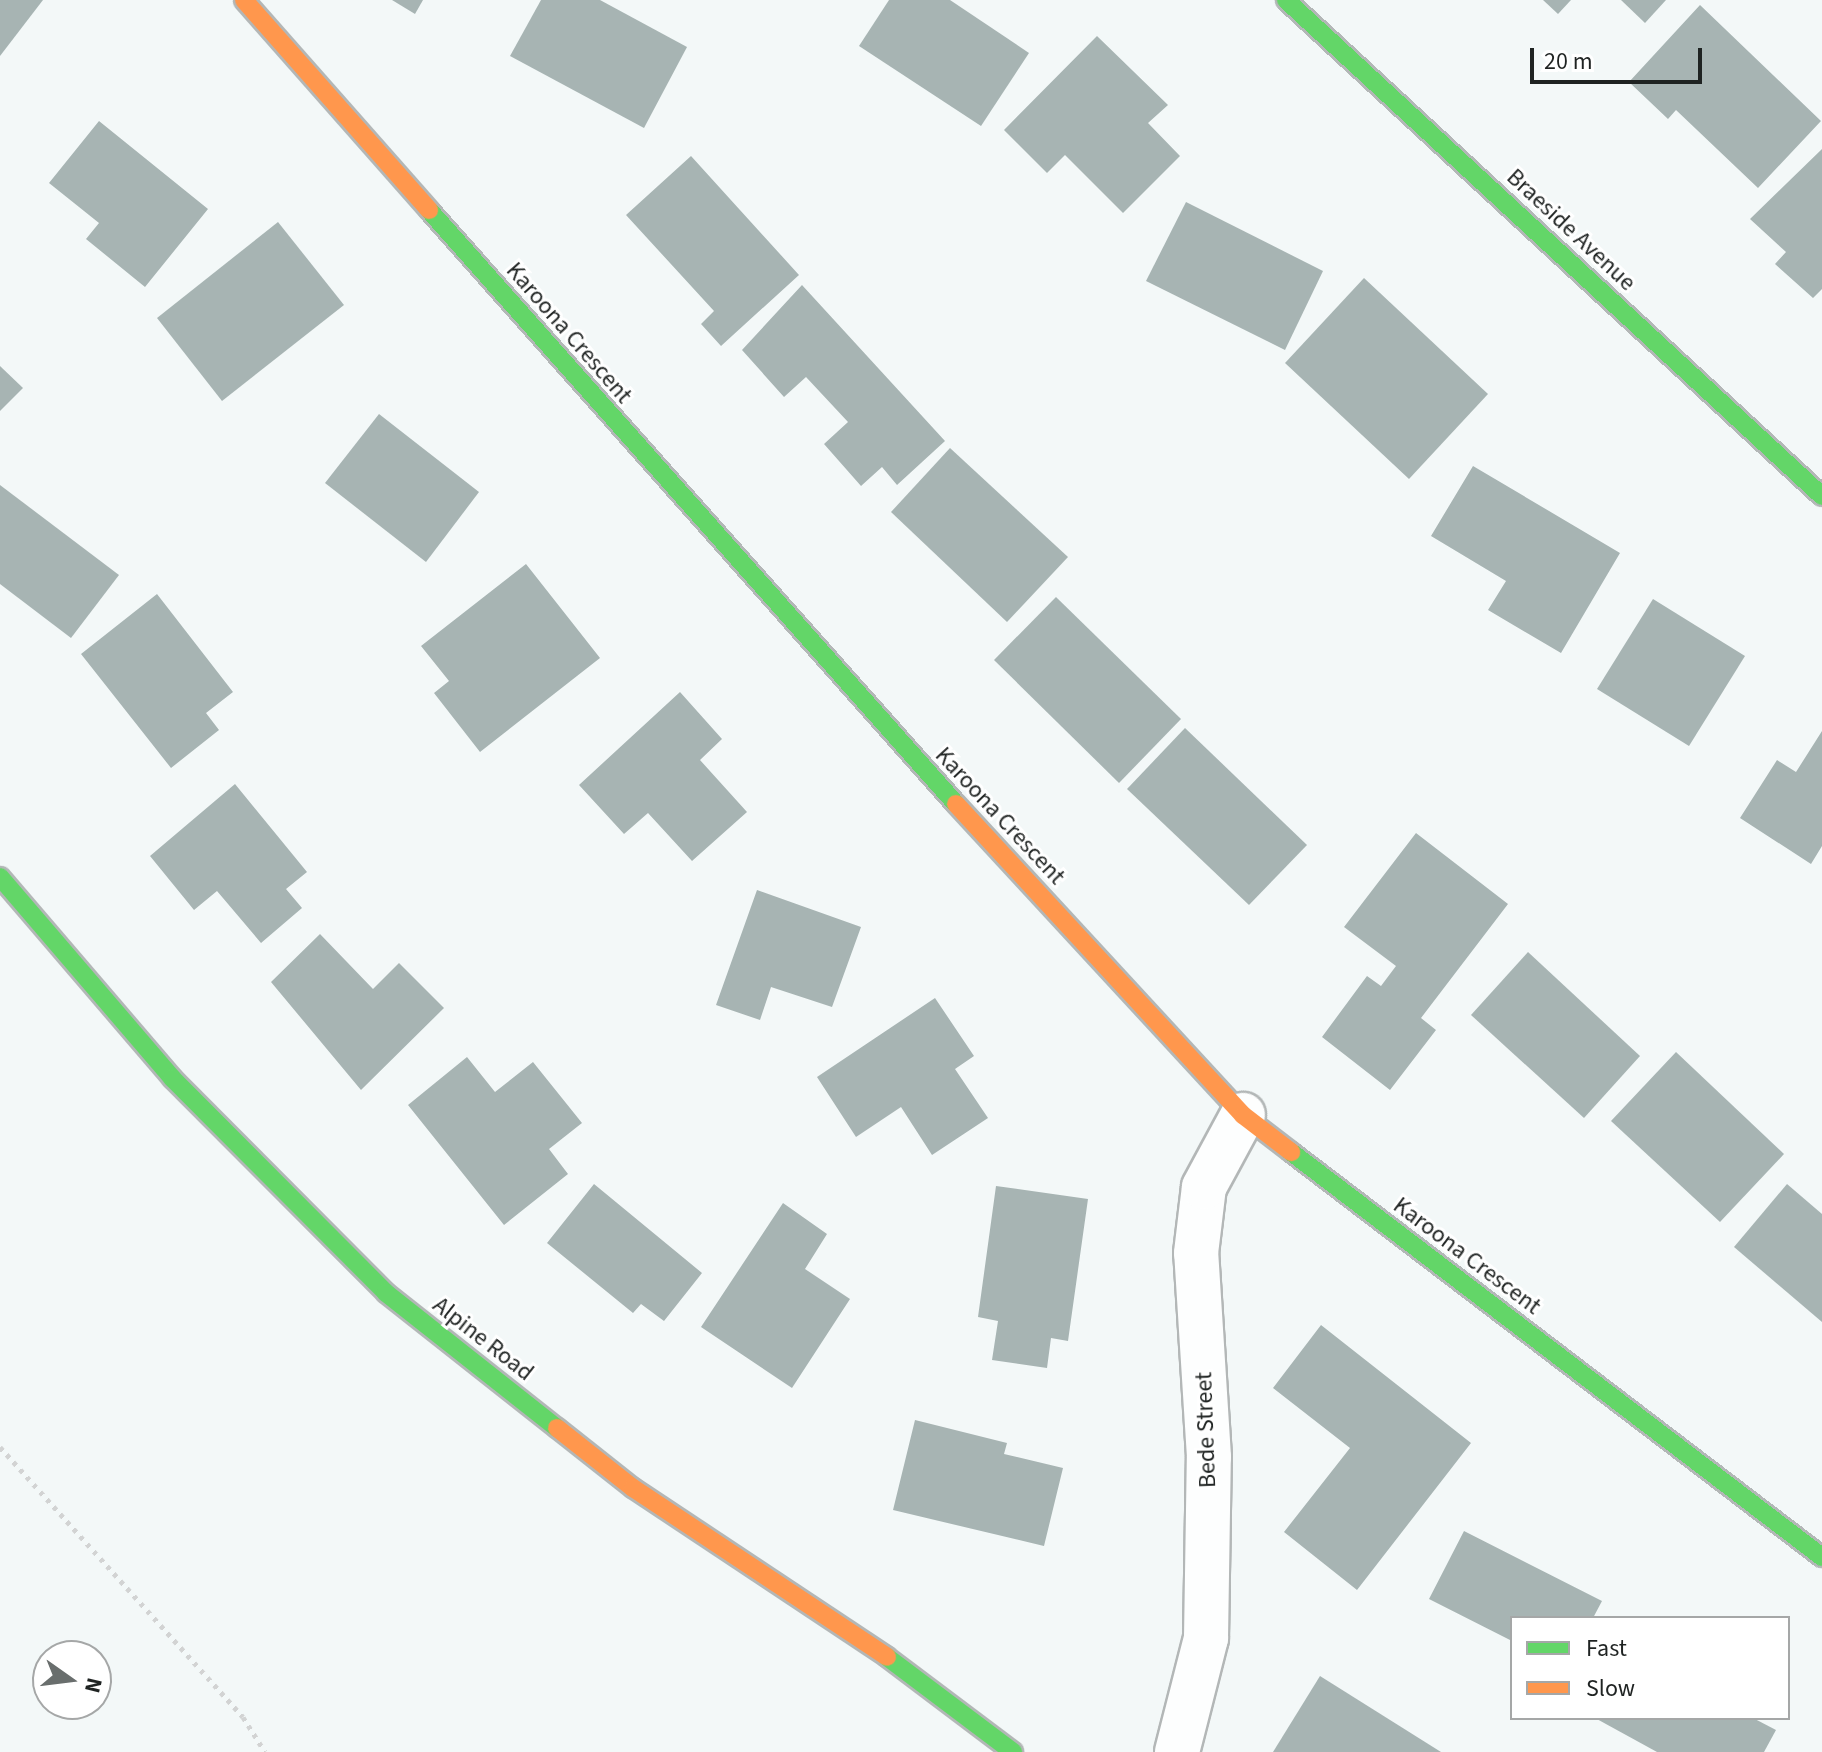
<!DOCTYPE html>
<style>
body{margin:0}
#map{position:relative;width:1822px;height:1752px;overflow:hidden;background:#f3f8f8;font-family:"Source Sans 3",sans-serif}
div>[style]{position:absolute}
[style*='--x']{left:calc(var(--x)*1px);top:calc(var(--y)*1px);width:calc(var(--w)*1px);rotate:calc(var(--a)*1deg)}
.building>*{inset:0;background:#a7b4b3}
.path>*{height:5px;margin-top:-2.5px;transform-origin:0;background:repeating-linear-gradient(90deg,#d2d3d3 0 4px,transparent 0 10px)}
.roads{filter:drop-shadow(2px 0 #b3b7b7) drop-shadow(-2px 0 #b3b7b7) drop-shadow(0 2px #b3b7b7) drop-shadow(0 -2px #b3b7b7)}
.street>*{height:44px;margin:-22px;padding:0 22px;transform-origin:22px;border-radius:22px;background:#fdfefe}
.fast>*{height:18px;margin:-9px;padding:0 9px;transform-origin:9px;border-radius:9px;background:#63d668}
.slow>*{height:18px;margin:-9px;padding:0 9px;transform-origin:9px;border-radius:9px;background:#ff974d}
span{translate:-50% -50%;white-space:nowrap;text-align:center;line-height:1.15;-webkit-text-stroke:6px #fff;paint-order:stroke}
.street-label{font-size:24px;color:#1f2322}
.legend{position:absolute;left:1510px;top:1616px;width:280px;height:104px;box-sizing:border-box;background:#fff;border:2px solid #a5a7a7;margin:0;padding:10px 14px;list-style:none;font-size:24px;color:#1f2322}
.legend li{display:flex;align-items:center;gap:16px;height:40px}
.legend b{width:40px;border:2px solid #a5a7a7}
.north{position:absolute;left:32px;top:1640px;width:80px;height:80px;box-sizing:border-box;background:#fff;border:2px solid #a5a7a7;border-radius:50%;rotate:104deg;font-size:22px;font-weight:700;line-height:32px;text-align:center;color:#1f2322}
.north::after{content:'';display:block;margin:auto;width:28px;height:36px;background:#696e6d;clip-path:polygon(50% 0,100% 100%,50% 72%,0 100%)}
.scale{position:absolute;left:1530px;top:48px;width:172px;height:36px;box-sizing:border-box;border:4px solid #1f2322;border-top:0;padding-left:10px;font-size:24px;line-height:28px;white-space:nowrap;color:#1f2322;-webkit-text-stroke:6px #fff;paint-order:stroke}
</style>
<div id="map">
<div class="building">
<i style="clip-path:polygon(0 0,43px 0,0 56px)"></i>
<i style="clip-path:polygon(392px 0,423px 0,415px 14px)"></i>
<i style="clip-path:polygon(541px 0,600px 0,687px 47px,644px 128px,510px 56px)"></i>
<i style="clip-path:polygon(889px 0,950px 0,1029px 53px,981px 126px,859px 46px)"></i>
<i style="clip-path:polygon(1543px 0,1571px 0,1558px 14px)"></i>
<i style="clip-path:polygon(1621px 0,1666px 0,1645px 23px)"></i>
<i style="clip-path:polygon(1700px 5px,1821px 121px,1758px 188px,1676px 110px,1668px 119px,1629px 82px)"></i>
<i style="clip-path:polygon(1097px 36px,1168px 105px,1148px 123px,1180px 156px,1123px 213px,1065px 155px,1047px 173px,1004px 130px)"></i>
<i style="clip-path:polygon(99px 121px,208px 209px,145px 287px,86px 239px,99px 223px,49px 183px)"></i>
<i style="clip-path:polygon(1822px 149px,1822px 289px,1813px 298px,1775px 264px,1786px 252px,1750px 219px)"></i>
<i style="clip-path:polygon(691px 156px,799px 275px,721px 346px,701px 324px,714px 311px,626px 215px)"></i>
<i style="clip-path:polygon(1186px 202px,1323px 271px,1285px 350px,1146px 281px)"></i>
<i style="clip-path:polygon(278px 222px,344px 305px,222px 401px,157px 318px)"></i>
<i style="clip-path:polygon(1364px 278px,1488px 394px,1409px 479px,1285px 363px)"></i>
<i style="clip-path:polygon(802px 285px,945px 441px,897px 485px,882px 467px,861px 486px,824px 444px,848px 422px,806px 377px,784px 397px,742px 350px)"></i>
<i style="clip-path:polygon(0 366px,23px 388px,0 411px)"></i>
<i style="clip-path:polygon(379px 414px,479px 492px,426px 562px,325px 483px)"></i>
<i style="clip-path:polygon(950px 448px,1068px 557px,1007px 622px,891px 512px)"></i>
<i style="clip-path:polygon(1473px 466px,1620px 553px,1561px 653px,1488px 610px,1506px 581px,1431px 536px)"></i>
<i style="clip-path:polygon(0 485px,119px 575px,71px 638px,0 584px)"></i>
<i style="clip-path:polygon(526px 564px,600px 658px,480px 752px,434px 693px,449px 681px,421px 646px)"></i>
<i style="clip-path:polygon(157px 594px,233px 692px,206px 713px,219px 730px,171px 768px,81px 654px)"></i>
<i style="clip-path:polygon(1056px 597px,1181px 719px,1119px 783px,994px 660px)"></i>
<i style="clip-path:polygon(1653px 599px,1745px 656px,1689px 746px,1597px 689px)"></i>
<i style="clip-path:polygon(680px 692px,722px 739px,700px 760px,747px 812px,692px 861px,648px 813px,624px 834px,579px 785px)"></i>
<i style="clip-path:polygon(1185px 728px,1307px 845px,1249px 905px,1127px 789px)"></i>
<i style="clip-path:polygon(1822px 731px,1822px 846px,1811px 864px,1740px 818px,1777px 760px,1796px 772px)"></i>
<i style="clip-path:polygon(235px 784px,307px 872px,286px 889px,302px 908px,261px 943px,217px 891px,194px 910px,150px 856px)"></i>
<i style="clip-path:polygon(1416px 833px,1508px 904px,1421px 1018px,1436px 1030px,1390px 1090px,1322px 1037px,1367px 976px,1381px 986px,1396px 966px,1344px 927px)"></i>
<i style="clip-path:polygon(757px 890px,861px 927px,832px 1007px,771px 987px,760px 1020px,716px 1005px)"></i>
<i style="clip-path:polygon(320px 934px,373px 989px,399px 963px,444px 1008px,361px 1090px,271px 982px)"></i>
<i style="clip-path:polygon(1528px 952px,1640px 1056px,1584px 1118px,1471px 1015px)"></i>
<i style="clip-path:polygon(935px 998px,974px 1056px,955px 1069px,988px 1118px,932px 1155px,901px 1107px,856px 1137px,817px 1077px)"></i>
<i style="clip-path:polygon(1676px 1052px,1784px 1154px,1720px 1222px,1611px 1121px)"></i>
<i style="clip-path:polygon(467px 1057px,495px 1092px,533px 1062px,582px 1123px,549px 1149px,568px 1174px,504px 1225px,408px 1105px)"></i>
<i style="clip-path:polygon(594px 1184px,702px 1273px,664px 1321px,641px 1304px,633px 1313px,547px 1243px)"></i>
<i style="clip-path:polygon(1787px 1184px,1822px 1214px,1822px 1322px,1734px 1247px)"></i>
<i style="clip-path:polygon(996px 1186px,1088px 1199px,1068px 1341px,1051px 1338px,1047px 1368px,992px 1360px,998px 1321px,978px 1317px)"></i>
<i style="clip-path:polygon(783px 1203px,827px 1234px,805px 1269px,850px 1299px,792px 1388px,701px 1327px)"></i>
<i style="clip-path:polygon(1321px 1325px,1471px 1443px,1357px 1590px,1284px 1532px,1350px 1448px,1273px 1388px)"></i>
<i style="clip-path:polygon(915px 1420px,1007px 1443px,1004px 1454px,1063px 1468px,1044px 1546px,893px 1510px)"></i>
<i style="clip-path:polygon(1464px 1531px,1602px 1601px,1593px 1618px,1512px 1618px,1512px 1641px,1429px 1599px)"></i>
<i style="clip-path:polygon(1320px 1676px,1441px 1752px,1273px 1752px)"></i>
<i style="clip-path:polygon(1595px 1718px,1753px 1718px,1776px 1730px,1764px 1752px,1657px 1752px)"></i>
</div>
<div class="path">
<i style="--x:0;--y:1447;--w:363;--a:48"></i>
<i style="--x:243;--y:1717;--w:41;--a:57.8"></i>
</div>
<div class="roads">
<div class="street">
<i style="--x:1177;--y:1752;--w:118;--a:-75.7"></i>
<i style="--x:1206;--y:1638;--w:181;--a:-89.1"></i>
<i style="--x:1209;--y:1457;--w:204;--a:-93.6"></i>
<i style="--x:1196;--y:1253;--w:66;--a:-83.1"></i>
<i style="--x:1204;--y:1187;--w:82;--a:-61.6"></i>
</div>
<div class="fast">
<i style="--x:1286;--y:0;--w:730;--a:42.78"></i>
<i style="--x:429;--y:210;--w:794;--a:48.42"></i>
<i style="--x:0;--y:877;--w:265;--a:49.4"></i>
<i style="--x:172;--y:1078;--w:303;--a:45.1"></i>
<i style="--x:386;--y:1293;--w:218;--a:38.3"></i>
<i style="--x:1291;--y:1152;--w:668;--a:37.33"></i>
<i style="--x:887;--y:1657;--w:158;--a:37"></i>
</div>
<div class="slow">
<i style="--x:244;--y:0;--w:280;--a:48.6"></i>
<i style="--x:956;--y:804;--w:423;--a:47.3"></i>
<i style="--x:1243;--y:1115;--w:61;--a:37.6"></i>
<i style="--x:557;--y:1428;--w:97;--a:38.3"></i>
<i style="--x:633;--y:1488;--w:305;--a:33.6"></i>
</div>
</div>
<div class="street-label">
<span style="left:1571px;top:230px;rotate:43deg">Braeside Avenue</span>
<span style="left:569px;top:333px;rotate:49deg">Karoona Crescent</span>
<span style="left:1000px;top:816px;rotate:47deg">Karoona Crescent</span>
<span style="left:1467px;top:1256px;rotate:37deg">Karoona Crescent</span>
<span style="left:483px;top:1339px;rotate:38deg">Alpine Road</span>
<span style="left:1206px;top:1430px;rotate:-92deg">Bede Street</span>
</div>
<ul class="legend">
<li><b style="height:10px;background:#63d668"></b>Fast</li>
<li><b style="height:10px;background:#ff974d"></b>Slow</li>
</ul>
<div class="north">N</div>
<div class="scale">20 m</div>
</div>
